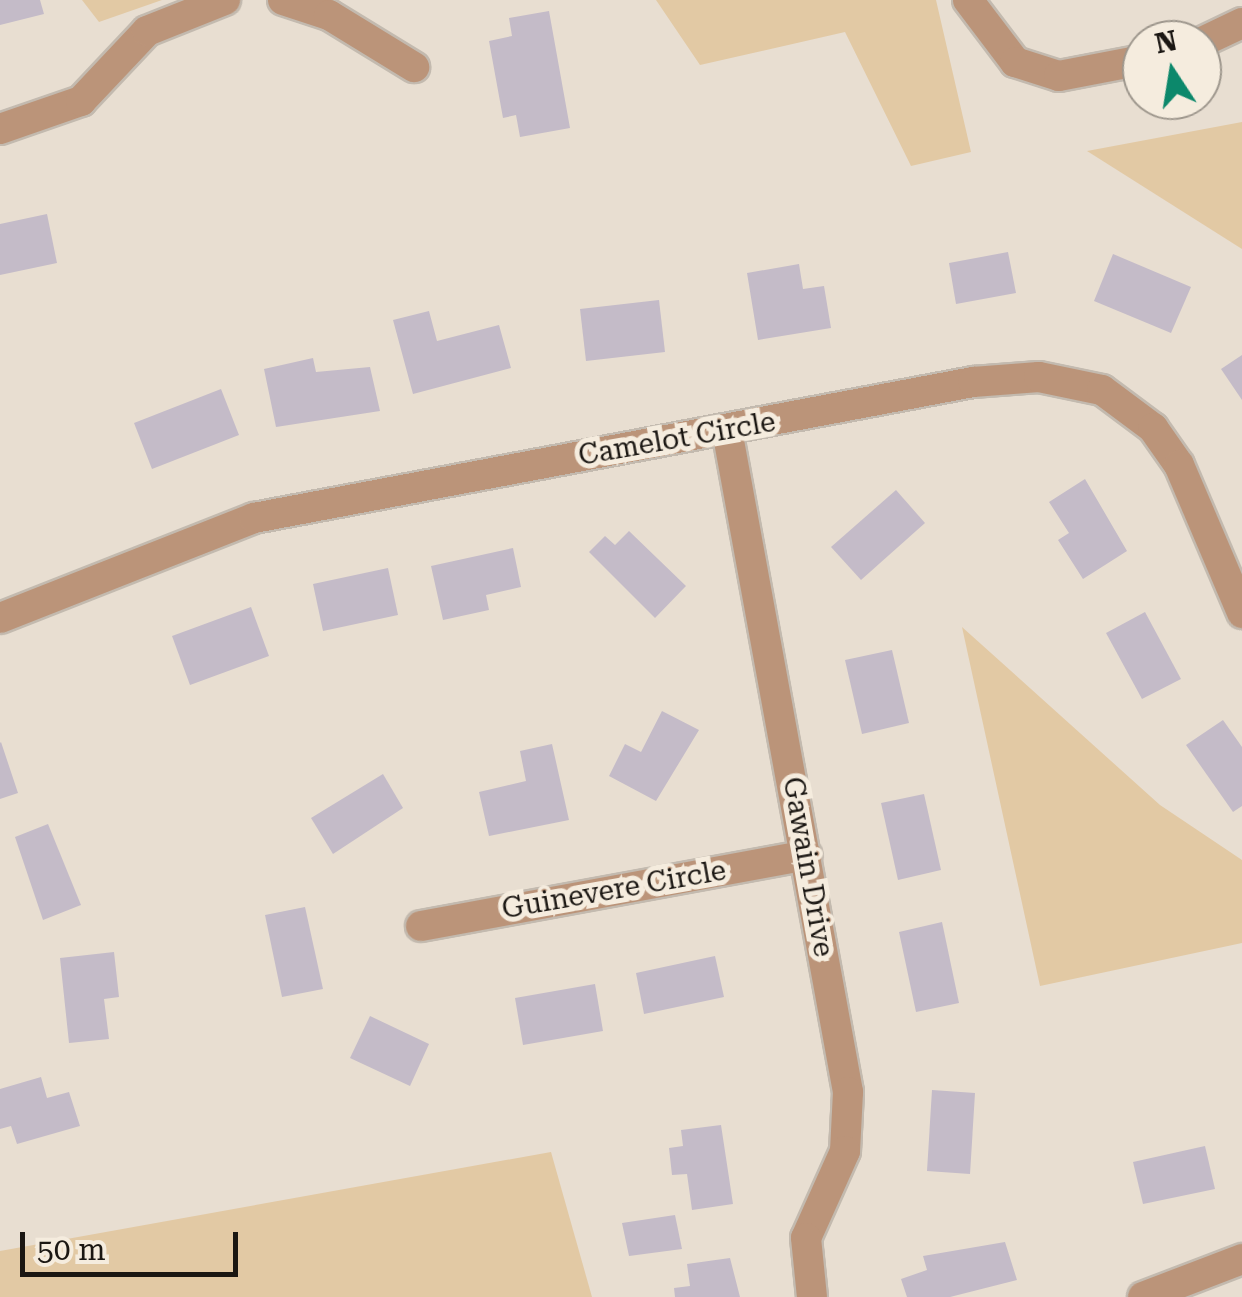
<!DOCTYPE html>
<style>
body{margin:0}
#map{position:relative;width:1242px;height:1297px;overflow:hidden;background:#e8ded1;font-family:"Roboto Serif",serif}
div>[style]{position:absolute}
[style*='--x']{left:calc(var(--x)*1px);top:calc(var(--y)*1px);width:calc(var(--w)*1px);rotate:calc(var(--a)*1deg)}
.green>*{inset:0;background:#e2c9a4}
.building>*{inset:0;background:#c4bbc8}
.roads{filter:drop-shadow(2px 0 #c3baaf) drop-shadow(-2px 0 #c3baaf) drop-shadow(0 2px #c3baaf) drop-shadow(0 -2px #c3baaf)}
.minor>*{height:30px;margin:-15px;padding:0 15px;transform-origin:15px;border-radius:15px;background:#bb9479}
span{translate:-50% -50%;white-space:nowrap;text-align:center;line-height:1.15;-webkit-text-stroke:10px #f5ecde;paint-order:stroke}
.street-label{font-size:28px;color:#1b1713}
.north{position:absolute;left:1122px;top:20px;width:100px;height:100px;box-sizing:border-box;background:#f5ecde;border:2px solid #9e978d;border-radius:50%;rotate:348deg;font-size:28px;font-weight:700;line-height:40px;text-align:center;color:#1b1713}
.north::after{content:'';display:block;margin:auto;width:35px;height:45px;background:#0c886b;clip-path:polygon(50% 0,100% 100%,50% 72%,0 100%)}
.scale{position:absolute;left:20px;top:1232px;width:218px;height:45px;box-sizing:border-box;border:5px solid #1b1713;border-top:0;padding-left:12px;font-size:30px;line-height:35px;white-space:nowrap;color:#1b1713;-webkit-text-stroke:8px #f5ecde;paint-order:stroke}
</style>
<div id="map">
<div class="green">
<i style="clip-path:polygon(82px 0,162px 0,99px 22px)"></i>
<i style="clip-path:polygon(656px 0,936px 0,971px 152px,911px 166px,845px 32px,700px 65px)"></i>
<i style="clip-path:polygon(1242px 122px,1242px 249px,1087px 151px)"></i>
<i style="clip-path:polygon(962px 627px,1160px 805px,1242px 860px,1242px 943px,1040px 986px)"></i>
<i style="clip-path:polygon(551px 1152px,592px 1297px,0 1297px,0 1251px)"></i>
</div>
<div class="building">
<i style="clip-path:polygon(0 0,40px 0,44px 14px,0 25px)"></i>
<i style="clip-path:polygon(549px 11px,570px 128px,520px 137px,516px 115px,503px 118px,489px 41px,512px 36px,509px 18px)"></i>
<i style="clip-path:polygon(47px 214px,57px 263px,0 275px,0 224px)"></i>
<i style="clip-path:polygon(1008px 252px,1016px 293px,956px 304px,949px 263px)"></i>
<i style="clip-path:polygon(1113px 254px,1191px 287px,1171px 333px,1094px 301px)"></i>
<i style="clip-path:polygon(799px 264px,803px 289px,824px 286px,831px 328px,758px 340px,747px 273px)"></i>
<i style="clip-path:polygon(659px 300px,665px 352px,586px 361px,580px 309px)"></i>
<i style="clip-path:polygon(429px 311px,437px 341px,499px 325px,511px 368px,413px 394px,393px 320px)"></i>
<i style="clip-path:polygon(1242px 355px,1242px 400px,1221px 369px)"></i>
<i style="clip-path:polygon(313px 358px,316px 372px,370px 367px,380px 411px,276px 427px,264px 369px)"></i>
<i style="clip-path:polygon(221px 389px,239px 435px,152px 469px,134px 423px)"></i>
<i style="clip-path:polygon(1085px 479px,1127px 551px,1083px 579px,1058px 540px,1069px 533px,1049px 502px)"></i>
<i style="clip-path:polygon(896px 490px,925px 523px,861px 580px,831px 547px)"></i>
<i style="clip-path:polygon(629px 531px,686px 586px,655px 618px,589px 552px,605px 536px,615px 545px)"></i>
<i style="clip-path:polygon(513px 548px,521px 587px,486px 595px,489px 610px,443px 620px,431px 566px)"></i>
<i style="clip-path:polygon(388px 568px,398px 615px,323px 631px,313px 584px)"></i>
<i style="clip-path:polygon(251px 607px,269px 656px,190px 685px,172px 636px)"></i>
<i style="clip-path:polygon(1145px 612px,1181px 679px,1142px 699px,1106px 633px)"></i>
<i style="clip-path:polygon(892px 650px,909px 723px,862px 734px,845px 660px)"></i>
<i style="clip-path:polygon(662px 711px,699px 730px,656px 801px,609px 776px,625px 744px,641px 752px)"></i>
<i style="clip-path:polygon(1223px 720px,1242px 747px,1242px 806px,1233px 812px,1186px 745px)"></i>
<i style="clip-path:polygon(1px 742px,18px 793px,0 799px,0 743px)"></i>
<i style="clip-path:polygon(552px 744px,569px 820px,489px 836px,479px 792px,526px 781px,520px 751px)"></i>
<i style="clip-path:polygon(383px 774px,403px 808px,333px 854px,311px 818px)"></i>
<i style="clip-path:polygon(924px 794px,941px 870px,898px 880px,881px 803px)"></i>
<i style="clip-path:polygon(48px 824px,81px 905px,43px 920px,15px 837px)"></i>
<i style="clip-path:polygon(305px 907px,323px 989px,282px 997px,265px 915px)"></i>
<i style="clip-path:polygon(942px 922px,959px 1003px,916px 1012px,899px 932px)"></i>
<i style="clip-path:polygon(114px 952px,119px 997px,104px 999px,109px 1039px,69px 1043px,60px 958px)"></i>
<i style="clip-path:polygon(715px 956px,724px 997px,644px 1014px,636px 973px)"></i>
<i style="clip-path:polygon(595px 984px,603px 1031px,523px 1045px,515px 998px)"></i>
<i style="clip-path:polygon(370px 1016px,429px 1044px,410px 1086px,350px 1058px)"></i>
<i style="clip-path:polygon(41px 1077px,47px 1098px,69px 1092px,80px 1126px,17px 1144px,11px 1126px,0 1129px,0 1089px)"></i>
<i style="clip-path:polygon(932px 1090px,975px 1093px,970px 1174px,927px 1171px)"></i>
<i style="clip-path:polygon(721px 1125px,733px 1204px,692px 1210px,687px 1174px,672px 1175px,669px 1148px,683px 1146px,681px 1130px)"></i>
<i style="clip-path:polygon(1205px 1146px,1215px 1189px,1143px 1204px,1133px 1162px)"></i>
<i style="clip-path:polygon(675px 1215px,682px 1249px,629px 1256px,622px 1223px)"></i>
<i style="clip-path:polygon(1005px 1242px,1017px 1280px,950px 1297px,907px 1297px,901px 1279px,927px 1270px,923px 1256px)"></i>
<i style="clip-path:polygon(730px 1258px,740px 1297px,675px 1297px,674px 1288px,690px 1286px,687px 1264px)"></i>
</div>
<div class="roads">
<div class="minor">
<i style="--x:283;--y:0;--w:48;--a:18.1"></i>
<i style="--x:329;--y:15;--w:100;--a:31.5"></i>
<i style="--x:968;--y:0;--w:78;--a:52.8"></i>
<i style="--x:1015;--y:62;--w:46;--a:17.7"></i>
<i style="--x:1059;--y:76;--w:85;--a:-10.9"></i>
<i style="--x:1202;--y:42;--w:44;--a:-25.4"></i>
<i style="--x:0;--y:129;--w:86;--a:-19.1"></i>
<i style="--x:81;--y:101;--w:96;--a:-46.7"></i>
<i style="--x:147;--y:31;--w:84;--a:-21.7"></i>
<i style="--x:727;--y:430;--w:673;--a:79.64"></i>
<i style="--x:848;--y:1092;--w:59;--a:92.9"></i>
<i style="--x:845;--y:1151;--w:95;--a:114.1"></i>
<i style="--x:806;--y:1238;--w:59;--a:84.2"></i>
<i style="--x:0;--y:618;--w:273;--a:-21.5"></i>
<i style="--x:254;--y:518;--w:732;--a:-10.71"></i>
<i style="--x:973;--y:382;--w:66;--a:-4.3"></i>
<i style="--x:1039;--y:377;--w:64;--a:11.7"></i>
<i style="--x:1102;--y:390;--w:64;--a:36.7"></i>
<i style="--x:1153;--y:428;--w:45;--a:54.9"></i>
<i style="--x:1179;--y:465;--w:161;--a:66.9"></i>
<i style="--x:421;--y:926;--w:392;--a:-10.4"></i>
<i style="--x:1143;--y:1297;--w:106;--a:-21"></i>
</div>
</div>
<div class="street-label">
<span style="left:677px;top:439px;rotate:-10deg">Camelot Circle</span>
<span style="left:808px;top:867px;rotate:80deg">Gawain Drive</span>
<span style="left:614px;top:890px;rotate:-10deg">Guinevere Circle</span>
</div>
<div class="north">N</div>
<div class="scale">50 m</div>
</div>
